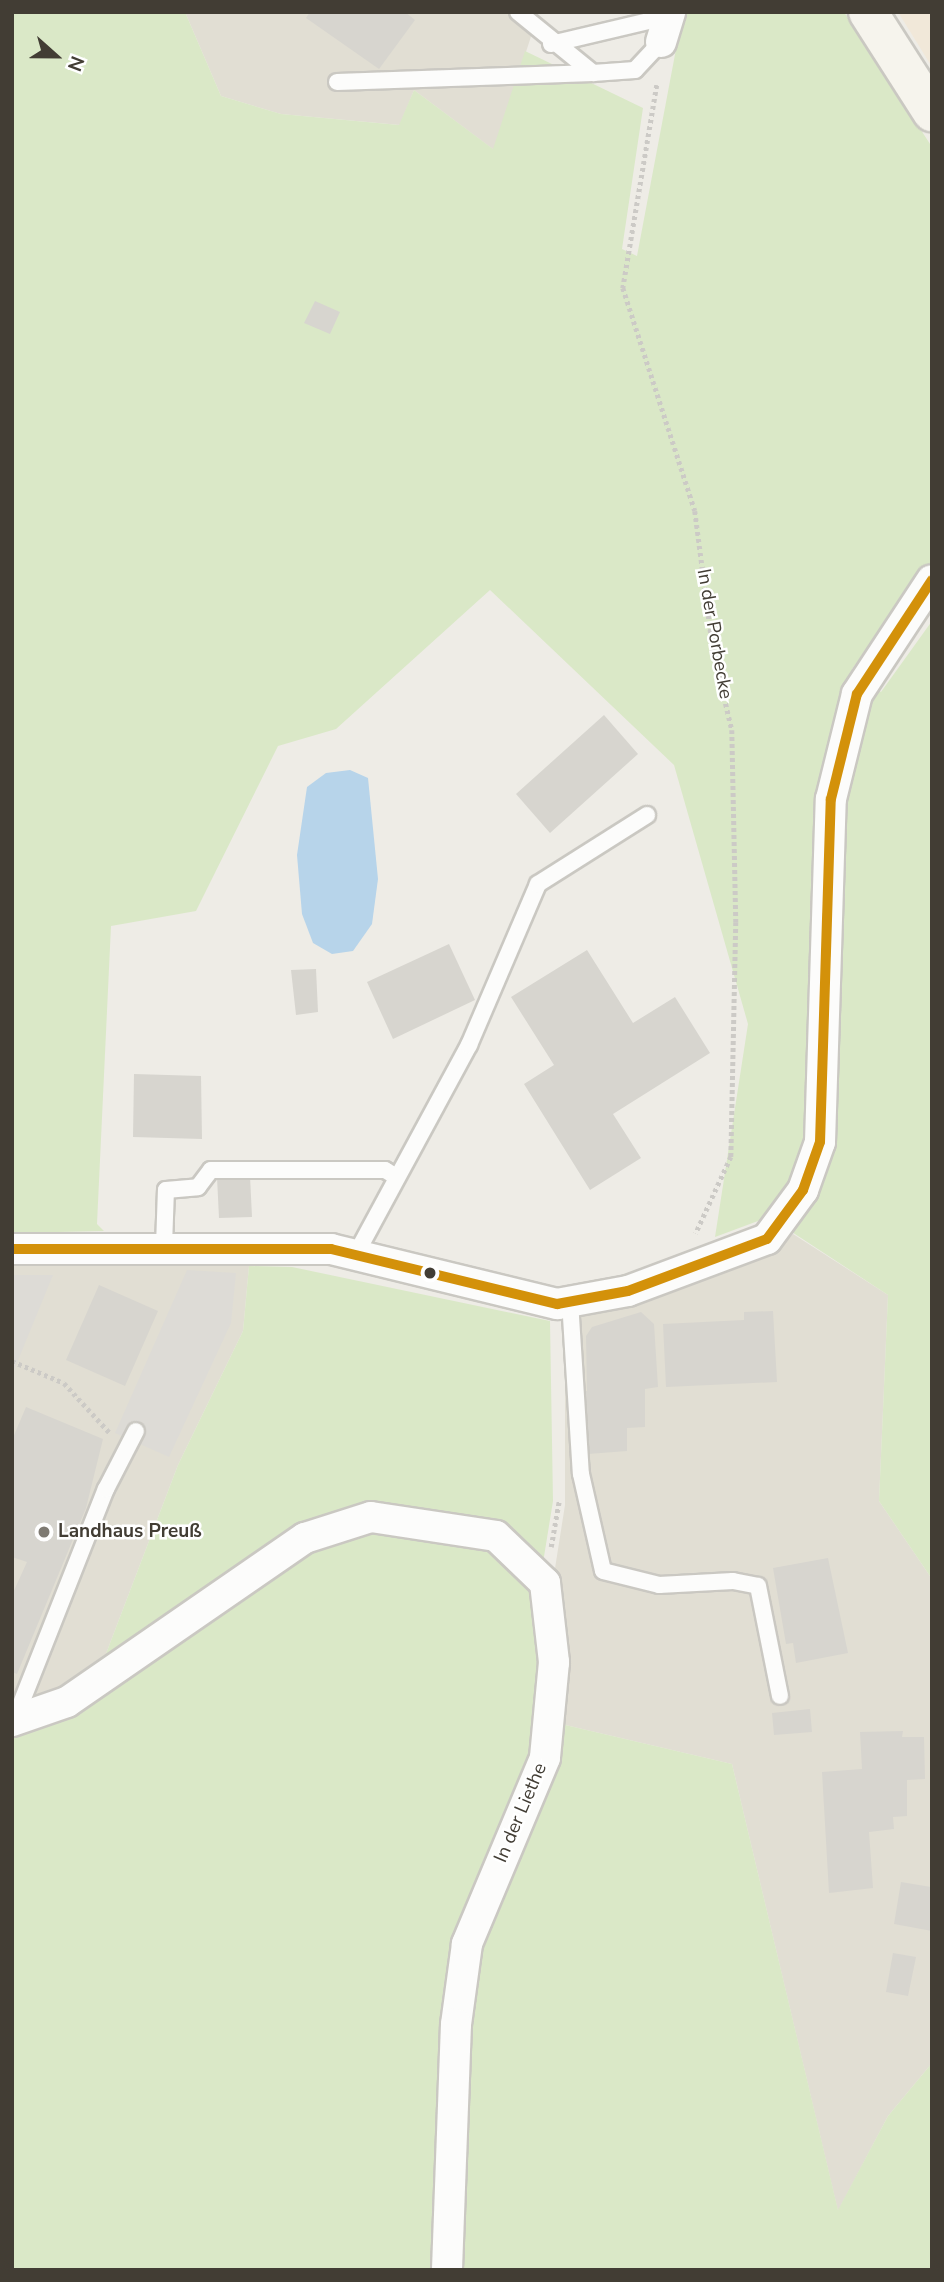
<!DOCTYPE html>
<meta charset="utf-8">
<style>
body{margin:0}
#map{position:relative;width:944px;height:2282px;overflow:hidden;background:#eeece6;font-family:"Nunito Sans",sans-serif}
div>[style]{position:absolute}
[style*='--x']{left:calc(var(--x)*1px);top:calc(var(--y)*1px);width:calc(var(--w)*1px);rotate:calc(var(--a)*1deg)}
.residential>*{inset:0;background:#e1ded3}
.commercial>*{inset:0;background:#f1e8d9}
.green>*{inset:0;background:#dae8c7}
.parking>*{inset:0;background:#dddbd6}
.water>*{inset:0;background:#b7d4ea}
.building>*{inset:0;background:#d7d5cf}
.path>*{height:4.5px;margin-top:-2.25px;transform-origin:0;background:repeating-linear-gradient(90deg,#cccac6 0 3.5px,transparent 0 7px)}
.roads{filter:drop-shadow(2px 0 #cac8c2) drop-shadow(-2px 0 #cac8c2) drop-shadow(0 2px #cac8c2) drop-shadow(0 -2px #cac8c2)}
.lane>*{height:16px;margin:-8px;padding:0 8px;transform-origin:8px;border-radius:8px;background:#fcfcfb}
.street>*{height:30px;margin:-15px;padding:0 15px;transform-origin:15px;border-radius:15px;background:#fcfcfb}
.secondary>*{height:38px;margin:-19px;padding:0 19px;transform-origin:19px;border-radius:19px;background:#f6f4ed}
.bus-1>*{height:10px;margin:-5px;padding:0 5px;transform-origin:5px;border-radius:5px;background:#d3910a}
.dots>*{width:19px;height:19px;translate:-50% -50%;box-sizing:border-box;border:4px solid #fff;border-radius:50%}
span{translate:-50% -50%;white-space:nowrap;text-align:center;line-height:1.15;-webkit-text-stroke:5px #fff;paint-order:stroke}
.street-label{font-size:19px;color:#423d34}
.poi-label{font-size:19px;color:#423d34;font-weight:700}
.left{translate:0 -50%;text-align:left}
.frame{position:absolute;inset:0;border:14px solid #423d34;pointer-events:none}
.north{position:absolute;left:21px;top:21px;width:70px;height:70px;-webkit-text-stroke:5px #fff;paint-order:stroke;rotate:111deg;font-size:19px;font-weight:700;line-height:28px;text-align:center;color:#423d34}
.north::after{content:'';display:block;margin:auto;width:24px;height:32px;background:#423d34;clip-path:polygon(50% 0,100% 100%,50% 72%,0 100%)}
</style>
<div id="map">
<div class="residential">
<i style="clip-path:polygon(185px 12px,539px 12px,494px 150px,414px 90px,400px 125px,281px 114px,221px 96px)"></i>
<i style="clip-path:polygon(793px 1234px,888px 1295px,879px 1501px,932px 1579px,932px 2063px,888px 2116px,838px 2211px,732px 1764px,561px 1724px,553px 1581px,565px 1505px,565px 1320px,705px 1280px,777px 1252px)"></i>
<i style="clip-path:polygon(12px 1261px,249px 1266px,243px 1331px,178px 1465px,99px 1672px,12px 1712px)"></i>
</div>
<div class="commercial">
<i style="clip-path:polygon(898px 12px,932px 12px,932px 67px)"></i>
</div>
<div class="green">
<i style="clip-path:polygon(12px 12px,185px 12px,221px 96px,281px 114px,399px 125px,414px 90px,493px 149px,525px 51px,643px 108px,622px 249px,637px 256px,683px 12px,844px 12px,932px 147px,932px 560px,852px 669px,881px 692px,932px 621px,932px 1579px,879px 1501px,888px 1295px,769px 1217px,715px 1237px,748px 1024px,674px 765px,490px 590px,336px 729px,278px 746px,196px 911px,111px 926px,97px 1224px,104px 1231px,12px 1233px)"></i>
<i style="clip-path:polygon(249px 1266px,292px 1267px,550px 1321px,553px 1501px,542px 1569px,374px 1508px,99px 1672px,178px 1465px,243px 1331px)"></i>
<i style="clip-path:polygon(368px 1525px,491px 1547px,540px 1595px,550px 1662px,538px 1750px,483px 1877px,439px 2270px,12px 2270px,12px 1731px,311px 1547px)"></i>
<i style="clip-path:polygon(561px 1724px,732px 1764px,838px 2210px,888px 2116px,932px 2063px,932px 2270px,454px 2270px,475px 1945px)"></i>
</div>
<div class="parking">
<i style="clip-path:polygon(187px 1270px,236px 1273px,231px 1323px,169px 1457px,115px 1433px)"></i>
<i style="clip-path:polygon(12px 1275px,53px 1275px,12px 1375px)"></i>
</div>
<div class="water">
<i style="clip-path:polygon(350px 770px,368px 778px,378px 879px,372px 924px,353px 951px,332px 954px,313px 943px,302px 914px,297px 855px,307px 787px,326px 773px)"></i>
</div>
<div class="building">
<i style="clip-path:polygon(310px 12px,405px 12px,415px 20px,379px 69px,306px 18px)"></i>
<i style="clip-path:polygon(315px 301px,340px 312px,330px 334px,304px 323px)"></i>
<i style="clip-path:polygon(604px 715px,638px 754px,550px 833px,516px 794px)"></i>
<i style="clip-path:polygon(449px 944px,475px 1000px,393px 1039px,367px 982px)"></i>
<i style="clip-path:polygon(587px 950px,633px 1023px,675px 997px,710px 1053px,613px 1114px,641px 1158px,590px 1190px,524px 1084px,554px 1065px,511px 997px)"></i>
<i style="clip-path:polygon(316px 969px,318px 1012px,296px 1015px,291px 970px)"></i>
<i style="clip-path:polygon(134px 1074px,201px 1076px,202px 1139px,133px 1137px)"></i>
<i style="clip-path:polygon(250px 1176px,252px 1217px,219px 1218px,217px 1177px)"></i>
<i style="clip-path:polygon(99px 1285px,158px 1311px,125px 1386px,66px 1360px)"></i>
<i style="clip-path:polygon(773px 1311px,777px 1382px,666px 1387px,663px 1324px,744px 1320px,744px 1312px)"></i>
<i style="clip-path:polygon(641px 1312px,654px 1324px,658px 1387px,645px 1389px,645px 1427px,627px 1428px,627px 1451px,588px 1454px,580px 1390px,587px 1391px,586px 1336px,592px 1327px)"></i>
<i style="clip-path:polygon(26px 1407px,103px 1439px,86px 1508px,17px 1674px,12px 1672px,12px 1595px,27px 1562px,12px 1557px,12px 1440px)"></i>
<i style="clip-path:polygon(828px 1558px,848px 1653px,796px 1663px,793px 1643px,786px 1644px,773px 1568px)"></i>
<i style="clip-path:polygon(810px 1709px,812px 1732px,774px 1735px,772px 1713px)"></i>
<i style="clip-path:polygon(903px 1731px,902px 1737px,924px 1737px,925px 1779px,907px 1780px,907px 1816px,893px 1817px,894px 1829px,869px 1832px,873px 1888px,829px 1893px,822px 1772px,862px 1769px,860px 1732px)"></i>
<i style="clip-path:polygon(901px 1882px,931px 1887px,932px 1931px,894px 1924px)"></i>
<i style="clip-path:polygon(893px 1953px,916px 1957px,908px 1996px,886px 1992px)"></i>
</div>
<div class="path">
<i style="--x:657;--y:85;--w:206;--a:99.5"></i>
<i style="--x:623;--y:288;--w:234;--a:72.1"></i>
<i style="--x:695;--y:511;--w:139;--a:82.6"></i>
<i style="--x:713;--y:649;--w:83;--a:76.8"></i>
<i style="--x:732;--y:730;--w:192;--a:88.8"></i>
<i style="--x:736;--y:922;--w:235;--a:91.2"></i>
<i style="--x:731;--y:1157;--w:84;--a:114.7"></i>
<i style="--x:12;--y:1361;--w:56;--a:22.9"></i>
<i style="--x:64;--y:1383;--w:67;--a:47.4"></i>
<i style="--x:551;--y:1547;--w:47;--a:-80.1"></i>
</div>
<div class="roads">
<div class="lane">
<i style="--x:518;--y:12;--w:97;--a:39.1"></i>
<i style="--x:593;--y:73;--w:42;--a:-4.1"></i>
<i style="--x:635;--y:70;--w:38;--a:-47"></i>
<i style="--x:551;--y:44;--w:121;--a:-13.3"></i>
<i style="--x:337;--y:82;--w:256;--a:-2"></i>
<i style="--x:164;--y:1246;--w:56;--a:-88"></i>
<i style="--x:166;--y:1190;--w:32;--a:-5"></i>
<i style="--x:198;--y:1187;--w:21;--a:-53"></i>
<i style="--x:211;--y:1170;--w:174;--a:0"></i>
<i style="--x:385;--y:1170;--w:12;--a:31"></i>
<i style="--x:356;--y:1254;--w:238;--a:-61.6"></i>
<i style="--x:469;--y:1045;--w:175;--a:-66.8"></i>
<i style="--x:538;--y:884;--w:129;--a:-32.3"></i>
<i style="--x:570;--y:1301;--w:173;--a:86.4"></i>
<i style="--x:581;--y:1474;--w:99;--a:77.2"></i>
<i style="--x:603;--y:1571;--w:58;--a:14"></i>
<i style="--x:659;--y:1585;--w:74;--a:-3.1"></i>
<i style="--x:733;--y:1581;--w:25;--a:11"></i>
<i style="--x:758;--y:1586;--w:112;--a:78.7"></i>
<i style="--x:14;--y:1721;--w:250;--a:-68.4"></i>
<i style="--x:106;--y:1489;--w:65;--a:-62.7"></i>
</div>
<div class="street">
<i style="--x:661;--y:42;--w:31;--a:-73"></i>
<i style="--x:12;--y:1249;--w:319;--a:0"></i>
<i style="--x:331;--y:1249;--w:233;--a:13.7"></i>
<i style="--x:557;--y:1304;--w:72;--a:-10.4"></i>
<i style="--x:628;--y:1291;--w:148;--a:-20.5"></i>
<i style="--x:767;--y:1239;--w:61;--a:-53.7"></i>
<i style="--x:803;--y:1190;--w:51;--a:-70.5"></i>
<i style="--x:820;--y:1142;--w:343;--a:-88.2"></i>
<i style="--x:831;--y:799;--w:108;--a:-76.1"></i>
<i style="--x:857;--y:694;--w:136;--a:-56.7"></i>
<i style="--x:12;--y:1721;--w:58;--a:-19.1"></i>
<i style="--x:67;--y:1702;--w:289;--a:-34.6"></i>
<i style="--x:305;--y:1538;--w:69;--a:-17.7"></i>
<i style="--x:371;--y:1517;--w:126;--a:8.6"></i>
<i style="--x:496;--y:1536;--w:68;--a:43.8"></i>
<i style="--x:545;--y:1583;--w:80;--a:83.5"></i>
<i style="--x:554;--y:1662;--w:96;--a:95.4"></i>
<i style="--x:545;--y:1758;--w:202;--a:112.8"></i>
<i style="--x:467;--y:1944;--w:81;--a:97.8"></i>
<i style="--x:456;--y:2024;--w:246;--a:92.1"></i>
</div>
<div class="secondary">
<i style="--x:868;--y:12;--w:119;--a:57.4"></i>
</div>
</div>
<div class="bus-1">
<i style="--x:12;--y:1249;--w:319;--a:0"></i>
<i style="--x:331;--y:1249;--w:233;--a:13.7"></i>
<i style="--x:557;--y:1304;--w:72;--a:-10.4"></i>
<i style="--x:628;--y:1291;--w:148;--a:-20.5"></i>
<i style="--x:767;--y:1239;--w:61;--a:-53.7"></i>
<i style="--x:803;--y:1190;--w:51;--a:-70.5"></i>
<i style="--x:820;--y:1142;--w:343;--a:-88.2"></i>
<i style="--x:831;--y:799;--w:108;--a:-76.1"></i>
<i style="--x:857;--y:694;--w:136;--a:-56.7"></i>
</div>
<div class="dots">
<i style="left:430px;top:1273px;background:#423d34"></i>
<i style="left:44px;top:1532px;background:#7e7a72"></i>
</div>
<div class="street-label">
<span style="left:714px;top:634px;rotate:80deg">In der Porbecke</span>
<span style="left:521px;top:1813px;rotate:-67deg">In der Liethe</span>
</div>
<div class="poi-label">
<span class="left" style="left:58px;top:1532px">Landhaus Preuß</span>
</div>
<div class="frame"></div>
<div class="north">N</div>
</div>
